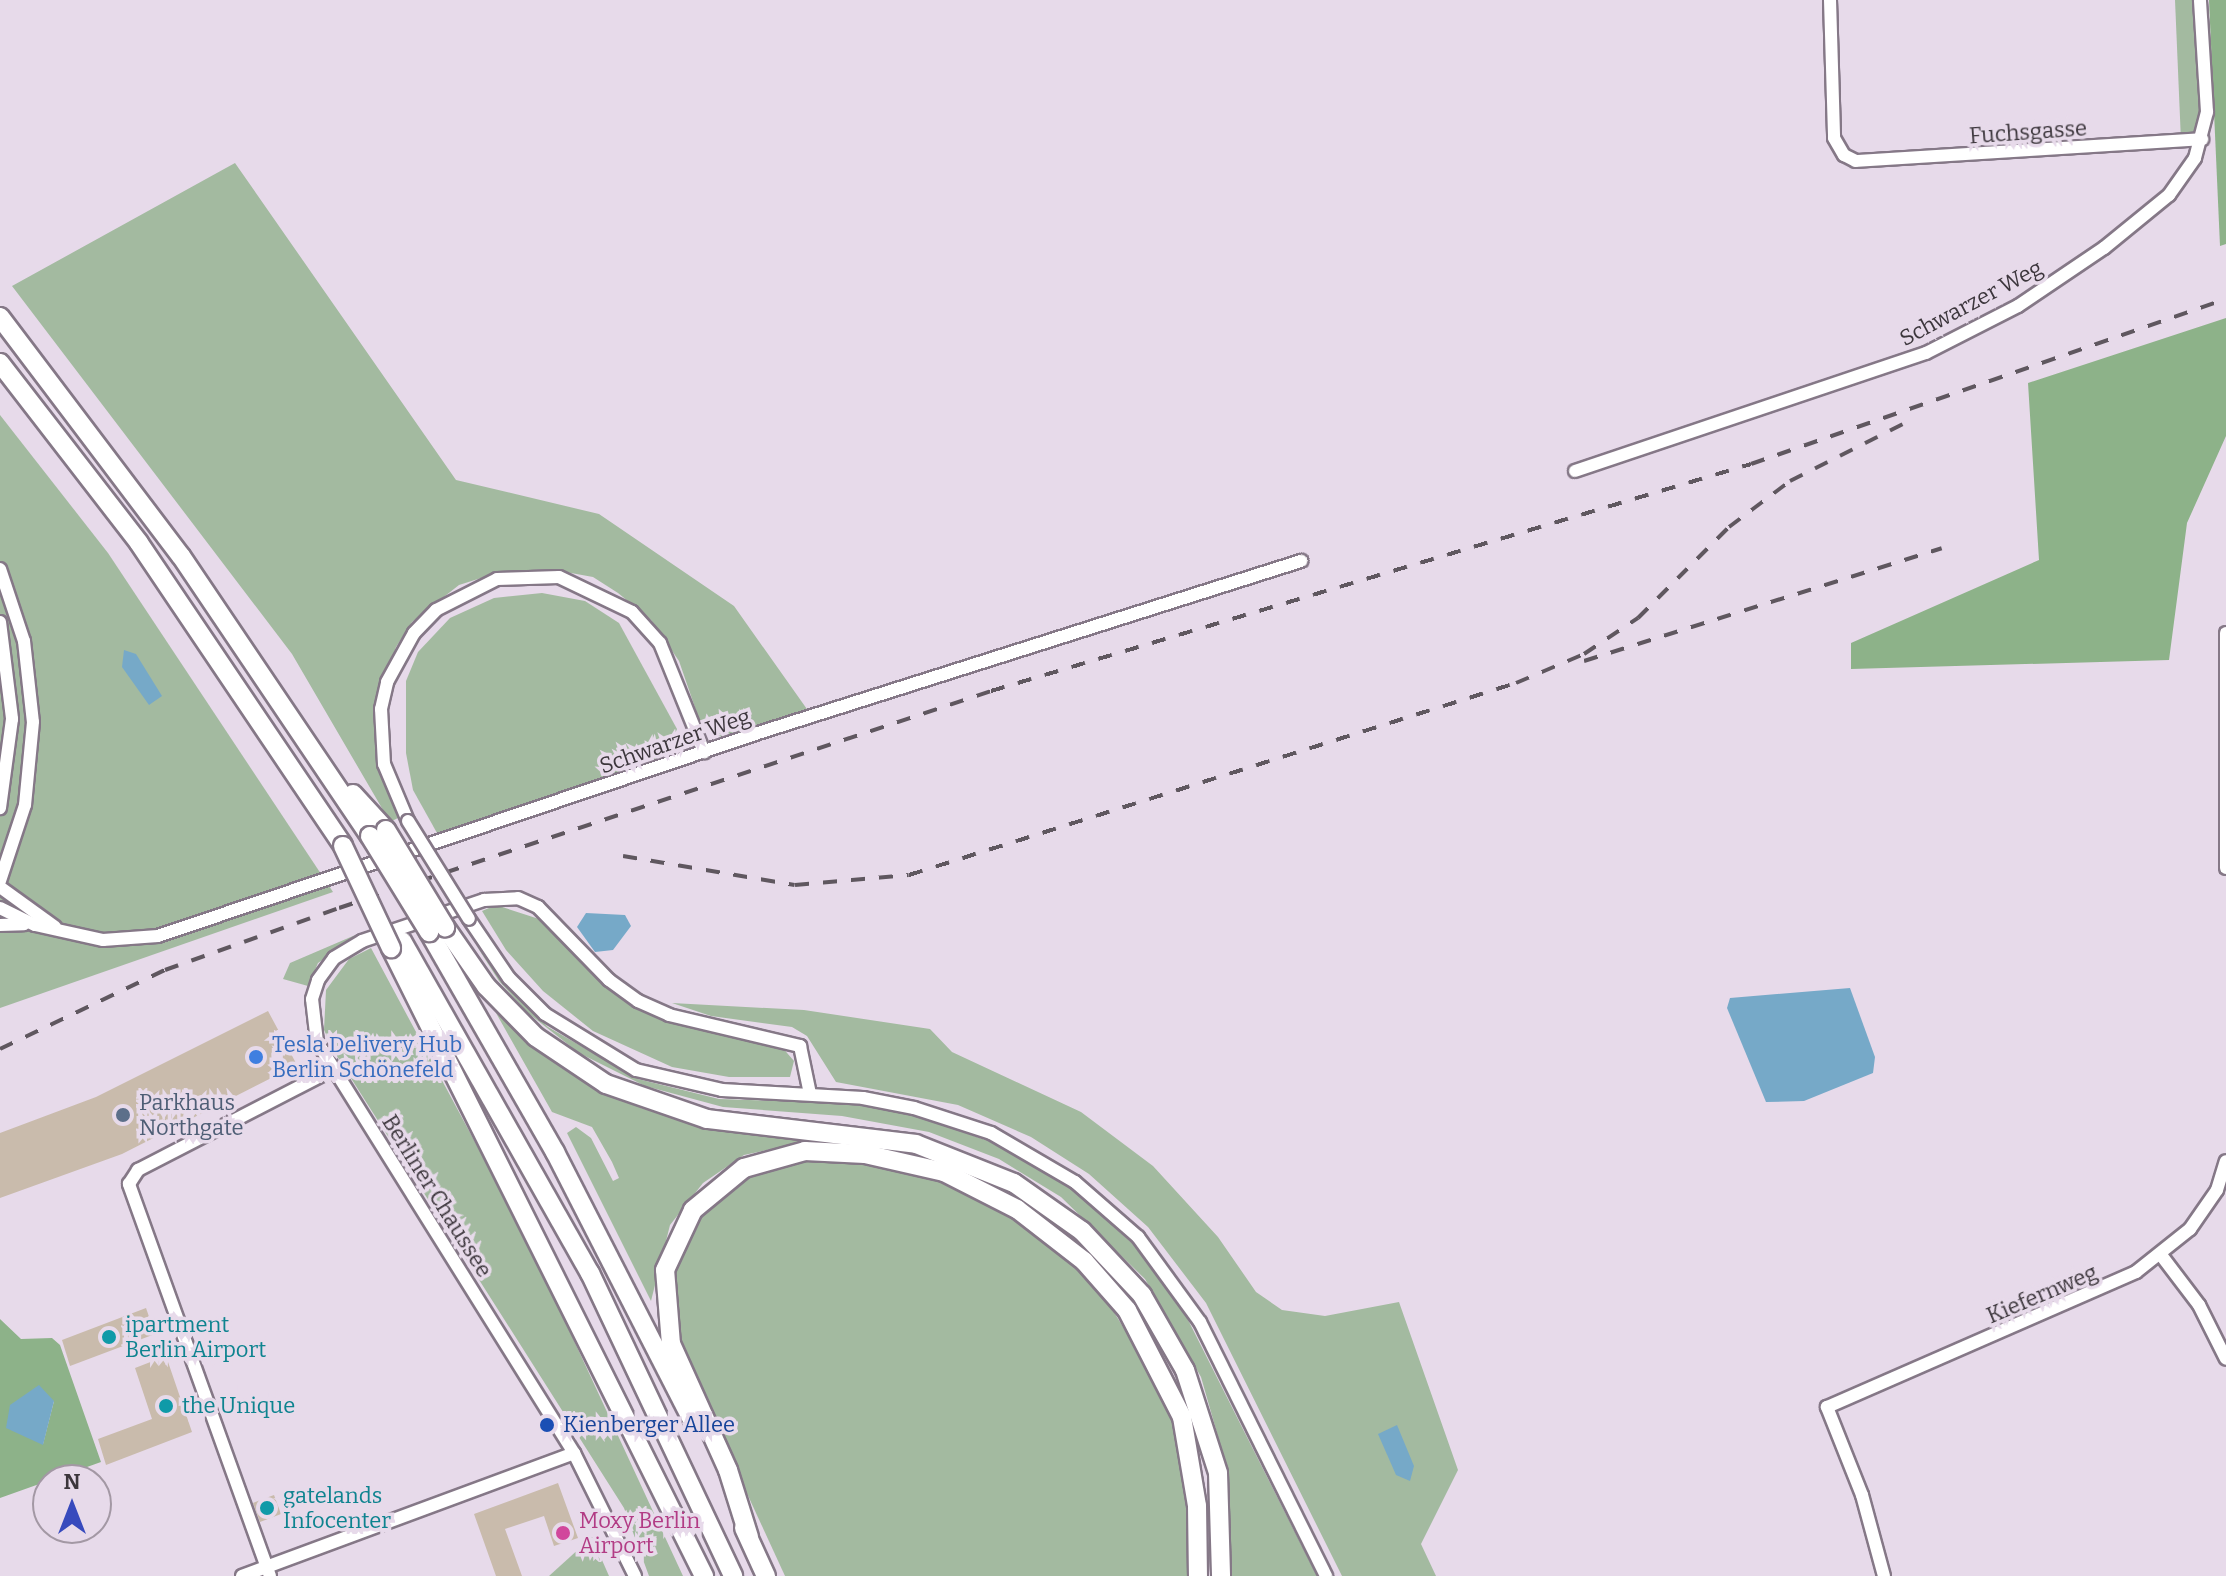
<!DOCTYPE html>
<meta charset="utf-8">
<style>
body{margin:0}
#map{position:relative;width:2226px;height:1576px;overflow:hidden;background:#e7daea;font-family:Bitter,serif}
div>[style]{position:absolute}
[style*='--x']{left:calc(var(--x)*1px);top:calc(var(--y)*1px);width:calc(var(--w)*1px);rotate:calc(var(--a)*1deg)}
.green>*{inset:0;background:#a3baa0}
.forest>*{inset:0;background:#8db289}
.water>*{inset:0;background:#76a9c8}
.building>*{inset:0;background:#c9bbac}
.roads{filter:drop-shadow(2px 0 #857887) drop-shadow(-2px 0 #857887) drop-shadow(0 2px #857887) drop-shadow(0 -2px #857887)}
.minor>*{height:12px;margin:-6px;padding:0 6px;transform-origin:6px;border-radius:6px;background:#fff}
.highway>*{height:18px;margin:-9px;padding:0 9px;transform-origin:9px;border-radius:9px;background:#fff}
.rail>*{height:4px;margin-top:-2px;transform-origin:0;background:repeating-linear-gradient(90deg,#5f575f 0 14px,transparent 0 28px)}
.bridges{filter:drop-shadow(2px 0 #857887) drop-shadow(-2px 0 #857887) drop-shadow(0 2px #857887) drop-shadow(0 -2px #857887)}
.minor-bridge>*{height:12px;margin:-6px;padding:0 6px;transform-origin:6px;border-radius:6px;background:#fff}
.highway-bridge>*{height:18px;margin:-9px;padding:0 9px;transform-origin:9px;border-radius:9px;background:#fff}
.dots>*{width:22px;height:22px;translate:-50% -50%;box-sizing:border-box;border:4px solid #e7daea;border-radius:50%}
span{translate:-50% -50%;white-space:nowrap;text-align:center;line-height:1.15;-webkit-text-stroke:7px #e7daea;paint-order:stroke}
.street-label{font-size:22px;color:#3c363c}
.shop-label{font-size:22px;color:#366cbe}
.left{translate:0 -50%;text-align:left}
.service-label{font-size:22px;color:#4e5e75}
.culture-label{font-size:22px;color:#0d838f}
.transit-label{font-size:22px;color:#164399}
.hotel-label{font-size:22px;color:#b23c85}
.north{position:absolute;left:32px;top:1464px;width:80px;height:80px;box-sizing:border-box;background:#e7daea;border:2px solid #a398a4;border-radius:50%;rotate:0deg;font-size:22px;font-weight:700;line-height:32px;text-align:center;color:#3c363c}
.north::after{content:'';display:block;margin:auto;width:28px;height:36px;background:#374abd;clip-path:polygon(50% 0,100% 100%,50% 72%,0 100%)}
</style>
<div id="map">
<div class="green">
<i style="clip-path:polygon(2175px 0,2196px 0,2203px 110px,2194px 133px,2181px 141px)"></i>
<i style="clip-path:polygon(235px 163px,456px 480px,599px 514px,734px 606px,809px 712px,719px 737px,699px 719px,679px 661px,651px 620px,618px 593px,593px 577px,549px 569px,500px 572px,459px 585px,412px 622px,396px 647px,375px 708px,375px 753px,398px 818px,390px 822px,292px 654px,12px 286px)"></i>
<i style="clip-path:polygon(0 415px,108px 553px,333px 892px,0 1008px)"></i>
<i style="clip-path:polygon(542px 593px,585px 601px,619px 623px,677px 729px,673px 743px,655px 763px,437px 833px,413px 790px,406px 753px,406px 681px,418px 652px,450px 618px,494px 598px)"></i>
<i style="clip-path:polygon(496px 905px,539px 919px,602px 981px,658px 1017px,781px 1046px,794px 1061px,790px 1077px,729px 1077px,672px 1067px,593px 1031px,543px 991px,506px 950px,482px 911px)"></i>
<i style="clip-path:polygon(360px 933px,318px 963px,308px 986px,283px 979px,290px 963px)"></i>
<i style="clip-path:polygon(476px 945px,508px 988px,548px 1027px,638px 1079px,719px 1099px,843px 1103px,910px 1114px,1000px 1145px,1067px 1185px,1133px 1244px,1180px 1304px,1317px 1576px,1231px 1576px,1227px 1468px,1201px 1377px,1145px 1279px,1061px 1197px,999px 1159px,929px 1132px,842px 1116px,723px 1107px,645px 1086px,579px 1053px,528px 1013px,499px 981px)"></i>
<i style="clip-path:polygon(371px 948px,526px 1237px,683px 1576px,649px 1576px,624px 1508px,335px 1053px,324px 1030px,326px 990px,349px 959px)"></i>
<i style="clip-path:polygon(672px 1003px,804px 1010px,930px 1029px,952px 1052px,1081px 1112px,1153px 1166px,1218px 1237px,1256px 1292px,1282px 1310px,1325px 1316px,1399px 1302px,1458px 1470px,1421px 1544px,1436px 1576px,1342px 1576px,1206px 1303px,1148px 1227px,1089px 1174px,1031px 1137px,958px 1105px,836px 1082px,807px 1036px,792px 1027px,711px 1016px)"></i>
<i style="clip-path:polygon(496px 1013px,572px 1074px,641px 1108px,708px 1127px,813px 1140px,744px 1155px,703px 1183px,670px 1225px,651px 1301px,567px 1133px,576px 1127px,591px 1138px,613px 1181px,619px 1178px,612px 1162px,592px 1127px,552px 1112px)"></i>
<i style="clip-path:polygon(800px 1158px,859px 1159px,948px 1182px,1013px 1215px,1100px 1289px,1163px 1393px,1181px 1447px,1192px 1514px,1190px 1576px,785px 1576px,675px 1337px,673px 1270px,700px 1212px,745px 1174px)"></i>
<i style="clip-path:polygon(592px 1537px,609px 1576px,549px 1576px)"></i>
</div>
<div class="forest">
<i style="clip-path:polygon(2209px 0,2226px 0,2226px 244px,2220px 246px)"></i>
<i style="clip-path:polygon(2226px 318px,2226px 436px,2187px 523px,2169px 660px,1851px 669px,1851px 643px,2039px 560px,2028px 383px)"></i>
<i style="clip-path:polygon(evenodd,0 1319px,21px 1339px,52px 1338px,60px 1345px,101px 1462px,0 1498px,0 1319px,54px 1401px,43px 1444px,19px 1431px,54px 1401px)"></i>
</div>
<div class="water">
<i style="clip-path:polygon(124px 650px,136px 654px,162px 696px,149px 705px,122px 667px)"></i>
<i style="clip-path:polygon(586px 913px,625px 915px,631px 926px,613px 950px,595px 952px,577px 927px)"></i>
<i style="clip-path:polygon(1850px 988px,1875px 1057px,1873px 1073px,1804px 1101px,1766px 1102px,1727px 1008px,1730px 998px)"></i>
<i style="clip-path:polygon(39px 1385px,54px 1401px,43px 1445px,6px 1428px,10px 1405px)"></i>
<i style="clip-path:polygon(1397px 1425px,1414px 1466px,1410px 1481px,1396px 1475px,1378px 1434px)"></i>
</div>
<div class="building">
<i style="clip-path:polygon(268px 1011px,297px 1065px,122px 1154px,0 1198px,0 1133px,96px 1097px)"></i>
<i style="clip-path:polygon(146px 1308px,155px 1334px,70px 1366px,62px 1340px)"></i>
<i style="clip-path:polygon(166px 1356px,192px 1432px,106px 1465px,98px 1439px,152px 1419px,135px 1368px)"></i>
<i style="clip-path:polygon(558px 1483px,578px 1538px,554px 1546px,544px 1516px,505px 1529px,522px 1576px,496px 1576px,474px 1514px)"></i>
<i style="clip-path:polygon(274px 1495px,281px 1514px,260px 1522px,253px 1503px)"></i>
</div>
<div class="roads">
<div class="minor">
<i style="--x:1830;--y:0;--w:138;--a:88.3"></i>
<i style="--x:1834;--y:138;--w:20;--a:60"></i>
<i style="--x:1844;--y:155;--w:13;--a:27"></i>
<i style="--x:1856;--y:161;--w:347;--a:-3.6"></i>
<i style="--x:1575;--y:471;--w:370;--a:-18.6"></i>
<i style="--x:1926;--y:353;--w:103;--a:-27.1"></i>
<i style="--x:2018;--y:306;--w:104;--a:-34"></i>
<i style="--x:2104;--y:248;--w:84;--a:-39.2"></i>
<i style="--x:2169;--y:195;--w:45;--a:-54.9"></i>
<i style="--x:2195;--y:158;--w:48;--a:-75.4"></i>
<i style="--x:2207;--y:112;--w:112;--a:-93.6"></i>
<i style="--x:0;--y:569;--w:76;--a:71.6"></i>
<i style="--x:24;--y:641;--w:81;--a:83.7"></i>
<i style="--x:33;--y:722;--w:83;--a:95.5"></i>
<i style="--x:25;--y:805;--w:80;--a:108.2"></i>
<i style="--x:0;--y:622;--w:98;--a:82.9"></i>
<i style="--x:12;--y:719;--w:90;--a:97.7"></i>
<i style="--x:2226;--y:633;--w:235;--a:90"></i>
<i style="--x:408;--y:821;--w:62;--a:-112.8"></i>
<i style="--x:384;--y:764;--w:55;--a:-93.1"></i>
<i style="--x:381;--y:709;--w:28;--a:-77"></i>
<i style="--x:387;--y:682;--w:56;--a:-61.1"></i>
<i style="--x:414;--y:633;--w:32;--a:-46"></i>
<i style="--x:436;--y:610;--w:68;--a:-26.9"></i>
<i style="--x:497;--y:579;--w:62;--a:-1.8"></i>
<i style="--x:559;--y:577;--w:81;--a:25.6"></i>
<i style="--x:632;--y:612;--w:42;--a:47.9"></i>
<i style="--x:660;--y:643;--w:118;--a:68"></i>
<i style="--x:0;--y:887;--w:68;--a:36"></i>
<i style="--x:0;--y:908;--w:39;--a:26"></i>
<i style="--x:35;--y:925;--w:70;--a:12.4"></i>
<i style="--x:103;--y:940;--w:55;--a:-4.2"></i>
<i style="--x:158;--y:936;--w:633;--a:-18.69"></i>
<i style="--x:758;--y:733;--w:570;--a:-17.58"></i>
<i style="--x:469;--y:919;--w:71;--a:55.9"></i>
<i style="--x:509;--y:978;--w:51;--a:45"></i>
<i style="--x:545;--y:1014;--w:107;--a:31.6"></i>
<i style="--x:636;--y:1070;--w:88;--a:13.1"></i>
<i style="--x:722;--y:1090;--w:141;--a:3.2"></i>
<i style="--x:863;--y:1098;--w:52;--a:11.1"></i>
<i style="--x:914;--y:1108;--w:81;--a:18"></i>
<i style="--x:991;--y:1133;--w:97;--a:30.3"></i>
<i style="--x:1075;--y:1182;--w:84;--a:41.1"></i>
<i style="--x:1138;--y:1237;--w:105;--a:53.9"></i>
<i style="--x:1200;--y:1322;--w:284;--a:63.6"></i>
<i style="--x:0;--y:925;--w:24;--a:-2"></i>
<i style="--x:2161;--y:1255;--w:63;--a:52.8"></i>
<i style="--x:2199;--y:1305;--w:60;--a:63.4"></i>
<i style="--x:242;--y:1576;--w:354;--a:-20.3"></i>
<i style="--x:270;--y:1576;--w:417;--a:-109.8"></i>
<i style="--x:129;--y:1184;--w:17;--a:-57"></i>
<i style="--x:138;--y:1170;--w:220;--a:-27.3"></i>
<i style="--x:635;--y:1576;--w:137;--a:-116.4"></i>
<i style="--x:574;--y:1453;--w:485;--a:-122"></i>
<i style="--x:317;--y:1042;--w:43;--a:-96.6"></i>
<i style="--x:312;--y:999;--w:20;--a:-72"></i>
<i style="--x:318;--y:980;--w:27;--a:-54"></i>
<i style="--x:334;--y:958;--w:33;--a:-31"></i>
<i style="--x:362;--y:941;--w:129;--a:-18.6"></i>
<i style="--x:484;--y:900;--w:34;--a:-3"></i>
<i style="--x:518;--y:898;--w:22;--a:24"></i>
<i style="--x:538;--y:907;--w:102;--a:45.8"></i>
<i style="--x:609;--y:980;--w:36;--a:36"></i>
<i style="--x:638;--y:1001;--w:34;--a:24"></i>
<i style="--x:669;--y:1015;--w:135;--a:13.3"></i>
<i style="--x:800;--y:1046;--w:49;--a:78.2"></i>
<i style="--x:1884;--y:1576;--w:84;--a:-105.2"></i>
<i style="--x:1862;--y:1495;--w:95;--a:-111.7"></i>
<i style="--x:1827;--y:1407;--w:337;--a:-23.6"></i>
<i style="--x:2136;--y:1272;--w:69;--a:-38.5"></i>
<i style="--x:2190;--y:1229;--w:47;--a:-55.3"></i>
<i style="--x:2217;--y:1190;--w:30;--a:-73"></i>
</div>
<div class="highway">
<i style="--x:0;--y:317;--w:300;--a:52.9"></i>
<i style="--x:181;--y:556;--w:338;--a:56"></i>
<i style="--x:0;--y:363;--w:227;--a:52.3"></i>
<i style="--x:139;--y:543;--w:365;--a:56"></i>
<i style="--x:353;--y:794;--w:49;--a:47.5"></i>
<i style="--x:445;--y:927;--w:72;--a:55.2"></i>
<i style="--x:486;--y:986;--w:71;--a:45.6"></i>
<i style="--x:536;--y:1037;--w:84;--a:33.9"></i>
<i style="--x:606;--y:1084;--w:107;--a:19.1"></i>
<i style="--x:707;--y:1119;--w:210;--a:6.8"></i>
<i style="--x:916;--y:1144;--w:105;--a:21.7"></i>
<i style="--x:1014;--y:1183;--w:83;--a:35.2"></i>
<i style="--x:1082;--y:1231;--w:88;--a:46.8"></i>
<i style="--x:1142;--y:1295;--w:86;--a:60.2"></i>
<i style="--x:1185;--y:1370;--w:108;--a:72.2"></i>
<i style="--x:1218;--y:1473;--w:103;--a:88.3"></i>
<i style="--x:429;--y:932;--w:254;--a:60.2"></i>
<i style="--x:555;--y:1152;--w:303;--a:62.9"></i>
<i style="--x:402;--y:941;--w:382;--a:60.5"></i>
<i style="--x:590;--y:1273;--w:335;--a:64.7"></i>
<i style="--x:391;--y:948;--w:702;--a:63.51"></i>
<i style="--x:744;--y:1528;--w:53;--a:65.4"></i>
<i style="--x:749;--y:1537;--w:70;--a:-107.4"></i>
<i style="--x:728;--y:1470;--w:138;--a:-114.3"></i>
<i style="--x:671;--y:1344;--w:74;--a:-94.6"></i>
<i style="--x:665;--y:1270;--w:66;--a:-65"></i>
<i style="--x:693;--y:1210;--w:66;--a:-39.5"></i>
<i style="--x:744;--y:1168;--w:63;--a:-15.6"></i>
<i style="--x:805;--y:1151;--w:60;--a:2.9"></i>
<i style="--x:865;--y:1154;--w:81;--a:12.8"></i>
<i style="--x:944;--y:1172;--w:82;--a:26.9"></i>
<i style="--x:1017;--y:1209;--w:85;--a:37.8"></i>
<i style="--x:1084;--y:1261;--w:65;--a:48.7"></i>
<i style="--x:1127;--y:1310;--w:120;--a:62.8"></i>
<i style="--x:1182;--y:1417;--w:90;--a:80.4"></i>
<i style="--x:1197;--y:1506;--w:70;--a:89.2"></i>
</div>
</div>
<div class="rail">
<i style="--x:1584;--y:661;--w:375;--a:-17.5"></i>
<i style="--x:623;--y:856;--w:174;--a:9.6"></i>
<i style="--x:795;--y:885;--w:114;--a:-5"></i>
<i style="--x:909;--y:875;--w:637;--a:-17.55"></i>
<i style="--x:1516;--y:683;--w:74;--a:-23.1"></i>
<i style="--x:1584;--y:654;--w:65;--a:-33.7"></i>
<i style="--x:1638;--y:618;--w:129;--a:-45"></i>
<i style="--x:1729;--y:527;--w:76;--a:-37"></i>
<i style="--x:1790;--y:481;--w:136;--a:-26.8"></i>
<i style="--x:0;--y:1049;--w:183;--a:-25.6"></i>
<i style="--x:165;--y:970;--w:185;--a:-19.6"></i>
<i style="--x:339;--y:908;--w:687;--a:-18.41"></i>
<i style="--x:991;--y:691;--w:793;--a:-16.63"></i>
<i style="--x:1751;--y:464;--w:503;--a:-19.16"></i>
</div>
<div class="bridges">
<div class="minor-bridge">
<i style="--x:408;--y:821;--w:115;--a:58.1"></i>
</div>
<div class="highway-bridge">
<i style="--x:386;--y:830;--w:114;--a:58.7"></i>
<i style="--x:370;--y:836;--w:113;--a:58.4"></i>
<i style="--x:343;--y:846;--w:113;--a:64.8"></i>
</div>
</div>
<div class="dots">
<i style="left:256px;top:1057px;background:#3f7fe0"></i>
<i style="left:123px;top:1115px;background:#5c6f8a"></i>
<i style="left:109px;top:1337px;background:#0f9aa8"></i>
<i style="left:166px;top:1406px;background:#0f9aa8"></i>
<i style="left:547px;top:1425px;background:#1a4fb4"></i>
<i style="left:267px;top:1508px;background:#0f9aa8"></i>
<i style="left:563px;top:1533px;background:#d1479c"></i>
</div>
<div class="street-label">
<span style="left:2028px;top:132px;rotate:-4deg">Fuchsgasse</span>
<span style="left:1971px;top:303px;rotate:-28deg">Schwarzer Weg</span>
<span style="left:675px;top:741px;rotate:-19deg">Schwarzer Weg</span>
<span style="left:437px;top:1196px;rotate:58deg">Berliner Chaussee</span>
<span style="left:2042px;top:1294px;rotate:-23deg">Kiefernweg</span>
</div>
<div class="shop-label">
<span class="left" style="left:272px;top:1057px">Tesla Delivery Hub<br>Berlin Schönefeld</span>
</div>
<div class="service-label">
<span class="left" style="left:139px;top:1115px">Parkhaus<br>Northgate</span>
</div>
<div class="culture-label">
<span class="left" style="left:125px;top:1337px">ipartment<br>Berlin Airport</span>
<span class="left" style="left:182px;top:1406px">the Unique</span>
<span class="left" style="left:283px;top:1508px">gatelands<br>Infocenter</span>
</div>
<div class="transit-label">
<span class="left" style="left:563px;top:1425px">Kienberger Allee</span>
</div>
<div class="hotel-label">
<span class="left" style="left:579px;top:1533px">Moxy Berlin<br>Airport</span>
</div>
<div class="north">N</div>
</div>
